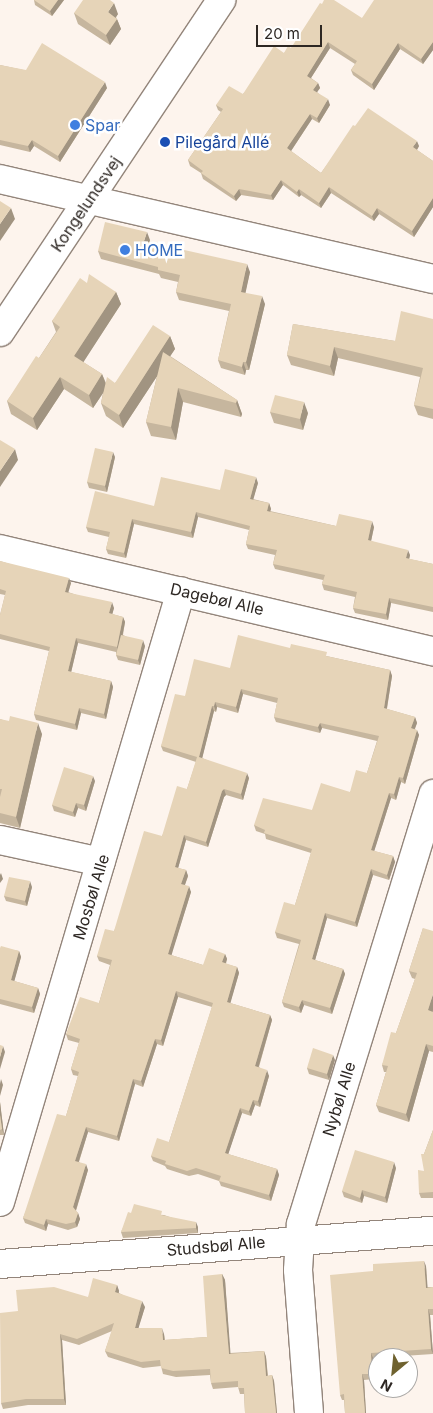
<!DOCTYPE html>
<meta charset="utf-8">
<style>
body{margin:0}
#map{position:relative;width:433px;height:1413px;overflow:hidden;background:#fdf4ed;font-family:Inter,sans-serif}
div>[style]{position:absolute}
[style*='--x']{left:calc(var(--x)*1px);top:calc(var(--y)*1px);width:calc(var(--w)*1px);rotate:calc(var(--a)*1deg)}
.roads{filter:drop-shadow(1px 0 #93857b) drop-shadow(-1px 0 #93857b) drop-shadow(0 1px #93857b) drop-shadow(0 -1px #93857b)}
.minor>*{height:28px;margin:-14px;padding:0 14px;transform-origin:14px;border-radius:14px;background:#fff}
.wall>*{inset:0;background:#c6b69e}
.shaded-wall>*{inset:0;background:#a19481}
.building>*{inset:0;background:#e6d4b8}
.dots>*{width:14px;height:14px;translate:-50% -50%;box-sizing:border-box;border:2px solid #fff;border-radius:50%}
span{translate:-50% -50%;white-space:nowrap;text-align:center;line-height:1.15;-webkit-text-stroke:5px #fff;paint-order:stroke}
.shop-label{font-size:16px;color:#366cbe}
.left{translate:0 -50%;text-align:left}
.transit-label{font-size:16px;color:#164399}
.street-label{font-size:16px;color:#2d2723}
.north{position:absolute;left:368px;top:1348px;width:50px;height:50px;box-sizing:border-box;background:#fff;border:1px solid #aba9a7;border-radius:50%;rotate:208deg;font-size:14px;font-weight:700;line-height:20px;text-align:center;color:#2d2723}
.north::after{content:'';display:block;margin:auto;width:18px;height:22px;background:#6f622f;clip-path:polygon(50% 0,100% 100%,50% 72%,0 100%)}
.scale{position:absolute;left:256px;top:25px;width:66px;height:22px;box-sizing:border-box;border:2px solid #2d2723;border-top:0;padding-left:6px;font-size:15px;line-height:18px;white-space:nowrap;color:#2d2723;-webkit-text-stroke:4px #fff;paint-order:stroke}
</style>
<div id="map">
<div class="roads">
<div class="minor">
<i style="--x:0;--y:179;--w:444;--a:13"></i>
<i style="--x:0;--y:332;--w:399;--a:-56.3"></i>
<i style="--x:0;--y:549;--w:445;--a:13.3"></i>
<i style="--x:0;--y:840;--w:103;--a:12.3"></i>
<i style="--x:0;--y:1202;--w:637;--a:-73.5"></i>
<i style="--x:0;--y:1264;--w:434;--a:-4.4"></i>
<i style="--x:309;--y:1413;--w:143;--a:-94.4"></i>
<i style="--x:298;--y:1270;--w:46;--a:-86.3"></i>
<i style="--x:301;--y:1224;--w:450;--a:-72.9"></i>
</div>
</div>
<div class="wall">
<i style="clip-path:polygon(34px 0,64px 0,52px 16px,35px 5px)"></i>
<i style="clip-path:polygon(433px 0,433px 50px,423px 64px,400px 49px,374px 90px,353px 75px,351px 70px,355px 64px,330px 48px,311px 78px,318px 83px,320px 88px,317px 92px,330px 105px,319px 123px,312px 119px,291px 151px,321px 173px,355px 126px,419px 146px,417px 150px,433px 161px,433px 207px,414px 237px,379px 214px,374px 221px,331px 193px,321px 208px,301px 195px,299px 197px,283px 185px,273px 200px,241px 195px,236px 201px,203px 179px,201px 173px,190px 166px,188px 160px,221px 112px,218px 110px,216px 105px,243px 94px,284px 53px,291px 48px,362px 18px)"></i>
<i style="clip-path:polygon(74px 13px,118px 14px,116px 17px,121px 29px,110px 45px,78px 24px)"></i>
<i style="clip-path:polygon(0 65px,107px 88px,60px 162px,34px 146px,30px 152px,0 145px)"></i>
<i style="clip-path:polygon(150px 240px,149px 242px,250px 272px,245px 293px,265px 304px,249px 370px,246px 370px,245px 375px,221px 368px,218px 360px,229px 311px,179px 300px,176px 292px,178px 282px,161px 278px,159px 274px,101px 259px,98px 251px)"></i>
<i style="clip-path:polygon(87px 283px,116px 292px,121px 304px,83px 362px,102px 374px,106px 383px,115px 383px,170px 336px,175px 349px,170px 356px,237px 400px,242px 414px,241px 417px,183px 402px,176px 440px,151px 436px,146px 422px,157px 376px,123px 428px,106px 416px,101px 403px,103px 393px,93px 408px,64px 389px,37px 430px,11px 414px,7px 401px,39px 358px,56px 332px,52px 321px)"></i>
<i style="clip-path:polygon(433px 319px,433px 419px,418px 415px,414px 405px,420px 377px,338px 358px,334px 376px,291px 365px,287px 355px,293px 324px,395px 341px)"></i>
<i style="clip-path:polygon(270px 412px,308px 413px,303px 430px,274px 423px)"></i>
<i style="clip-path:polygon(115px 457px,107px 492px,89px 488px,87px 482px)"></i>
<i style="clip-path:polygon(258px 483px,253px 499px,269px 503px,271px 509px,270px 511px,336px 526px,374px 527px,371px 541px,410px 555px,409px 559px,433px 564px,433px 612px,391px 603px,388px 620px,355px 613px,353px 608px,355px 597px,324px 590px,322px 584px,323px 580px,275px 569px,273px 564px,275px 555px,248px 549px,246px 544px,249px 530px,198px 517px,193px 538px,134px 524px,126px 558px,108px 554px,106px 549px,109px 537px,88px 532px,86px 527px,154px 506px,220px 490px)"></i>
<i style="clip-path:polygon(0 561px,71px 583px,68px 592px,114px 608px,112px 614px,123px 617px,125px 622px,123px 635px,145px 646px,140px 665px,118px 660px,116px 655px,116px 652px,78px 643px,71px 672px,111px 681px,113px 687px,106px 719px,81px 713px,77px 730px,36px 720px,34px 714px,49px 651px,0 639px,0 615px,5px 595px,0 594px)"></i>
<i style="clip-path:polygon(290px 648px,390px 670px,392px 676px,387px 709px,415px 717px,417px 723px,415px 729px,419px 735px,405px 784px,401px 782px,396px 800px,391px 798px,374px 851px,393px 856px,395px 862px,389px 880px,373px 875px,357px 927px,327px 918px,315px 960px,343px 969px,345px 974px,332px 1014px,304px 1005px,301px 1013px,284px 1007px,282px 1002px,299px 944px,277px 938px,275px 932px,295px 905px,311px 853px,266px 839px,265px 834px,256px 831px,254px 825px,312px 810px,350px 792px,367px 773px,377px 741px,322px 728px,320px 733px,276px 722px,274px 717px,277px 703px,243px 694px,238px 713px,217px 707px,216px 712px,214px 711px,202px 758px,249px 778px,243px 800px,226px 795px,224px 797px,208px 847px,186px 840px,178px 868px,186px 870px,188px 876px,185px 885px,191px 892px,171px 955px,203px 965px,225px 954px,227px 959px,226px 964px,237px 967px,239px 973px,230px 1003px,270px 1015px,272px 1020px,259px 1067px,269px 1076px,260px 1107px,255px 1105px,251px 1116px,242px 1113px,228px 1154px,277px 1169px,279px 1175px,271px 1201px,221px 1186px,219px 1181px,198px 1174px,189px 1176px,167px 1169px,165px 1166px,153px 1161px,151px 1156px,169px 1142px,212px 1007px,178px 997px,163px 1046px,157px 1044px,143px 1087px,135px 1084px,119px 1141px,88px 1132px,79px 1162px,88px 1170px,76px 1211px,78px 1213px,80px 1219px,77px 1227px,68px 1230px,48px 1224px,46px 1231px,25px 1223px,23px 1218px,66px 1116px,78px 1076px,73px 1075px,71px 1069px,79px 1043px,68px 1040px,66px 1034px,99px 1003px,110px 965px,99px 961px,97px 956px,114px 931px,162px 836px,187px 789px,196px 762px,163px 751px,161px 746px,185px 696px,230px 668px)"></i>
<i style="clip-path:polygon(0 719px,42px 734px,20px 828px,0 823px)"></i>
<i style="clip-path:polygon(95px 781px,86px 811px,78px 808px,75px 817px,54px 811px,52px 805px)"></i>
<i style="clip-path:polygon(32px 887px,27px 906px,6px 901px,4px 896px)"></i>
<i style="clip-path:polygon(423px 928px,433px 1010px,433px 1052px,429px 1051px,409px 1122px,379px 1112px,376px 1105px,386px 1072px,384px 1072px,382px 1065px,396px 1033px,415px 979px,412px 978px,409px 971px)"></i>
<i style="clip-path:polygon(0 948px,19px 951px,21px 957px,14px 981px,38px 988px,40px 994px,34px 1013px,0 1004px)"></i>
<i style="clip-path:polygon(335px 1060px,329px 1080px,309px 1074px,307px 1068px)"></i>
<i style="clip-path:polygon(0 1102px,4px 1135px,0 1135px)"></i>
<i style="clip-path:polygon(433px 1130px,433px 1198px,421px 1198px,419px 1193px,424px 1171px,424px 1154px)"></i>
<i style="clip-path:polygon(396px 1168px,387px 1203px,364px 1196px,362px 1203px,344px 1197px,342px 1191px)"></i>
<i style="clip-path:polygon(131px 1213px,164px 1215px,198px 1227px,198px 1233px,123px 1238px,121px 1232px)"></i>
<i style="clip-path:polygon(426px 1266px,427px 1287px,433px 1287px,433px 1315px,430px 1315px,433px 1354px,373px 1358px,374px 1379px,364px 1380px,366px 1413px,345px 1413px,344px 1400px,342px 1400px,340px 1395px)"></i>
<i style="clip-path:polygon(222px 1274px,225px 1280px,230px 1353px,264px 1351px,266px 1357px,268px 1376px,272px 1375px,274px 1381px,277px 1413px,245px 1413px,244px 1394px,240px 1394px,238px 1387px,213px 1389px,211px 1383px,210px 1375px,176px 1377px,163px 1374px,161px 1366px,143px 1368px,108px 1357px,105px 1351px,112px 1331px,79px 1345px,62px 1340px,66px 1405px,28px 1405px,3px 1409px,1px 1403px,18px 1311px,88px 1297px,117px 1285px,119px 1291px,119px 1293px,145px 1307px,138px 1328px,164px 1334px,165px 1340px,207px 1337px)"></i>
</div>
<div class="shaded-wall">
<i style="clip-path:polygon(58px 0,64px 0,52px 16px,50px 11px)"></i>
<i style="clip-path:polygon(114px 3px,118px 14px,112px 23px,108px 12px)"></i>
<i style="clip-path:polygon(117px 19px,121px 29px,110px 45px,106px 35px)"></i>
<i style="clip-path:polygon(328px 42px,330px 48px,309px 81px,307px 76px)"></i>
<i style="clip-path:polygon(433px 42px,433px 50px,423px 64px,421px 59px)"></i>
<i style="clip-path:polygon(398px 43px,400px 49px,374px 90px,372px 84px)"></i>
<i style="clip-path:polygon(105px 82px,107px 88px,60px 162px,58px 156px)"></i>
<i style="clip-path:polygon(318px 83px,320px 88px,315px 95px,313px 90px)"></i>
<i style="clip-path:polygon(328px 99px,330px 105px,319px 123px,317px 118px)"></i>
<i style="clip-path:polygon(310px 114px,312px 119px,289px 154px,287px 148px)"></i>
<i style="clip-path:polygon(32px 140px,34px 146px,30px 152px,28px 146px)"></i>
<i style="clip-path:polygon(417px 141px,419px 146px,415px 153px,413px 147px)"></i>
<i style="clip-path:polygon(281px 180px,283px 185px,273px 200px,271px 195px)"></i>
<i style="clip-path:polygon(329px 187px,331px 193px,321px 208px,319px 203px)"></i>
<i style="clip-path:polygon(239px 189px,241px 195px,236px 201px,234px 196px)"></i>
<i style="clip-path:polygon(299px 189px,301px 195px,299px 197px,297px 192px)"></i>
<i style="clip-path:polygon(433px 198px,433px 207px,414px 237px,412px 231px)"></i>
<i style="clip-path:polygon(11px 208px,15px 219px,0 241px,0 224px)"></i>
<i style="clip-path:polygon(377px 208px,379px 214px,374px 221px,372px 216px)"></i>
<i style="clip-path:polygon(147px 232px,150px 240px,147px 249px,144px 241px)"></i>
<i style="clip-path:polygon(247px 264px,250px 272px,244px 300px,241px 292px)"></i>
<i style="clip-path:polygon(116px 292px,121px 304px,79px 369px,74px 356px)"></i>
<i style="clip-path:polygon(262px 296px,265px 304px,249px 370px,246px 362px)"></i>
<i style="clip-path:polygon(170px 336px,175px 349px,123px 428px,119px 415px)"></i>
<i style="clip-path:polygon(334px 347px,338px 358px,334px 376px,330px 366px)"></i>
<i style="clip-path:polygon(243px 362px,246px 370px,245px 375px,242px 367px)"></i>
<i style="clip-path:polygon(102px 374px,107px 387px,93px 408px,89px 395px)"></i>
<i style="clip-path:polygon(60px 377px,64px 389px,37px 430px,33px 418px)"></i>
<i style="clip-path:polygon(178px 388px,183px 402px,176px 440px,171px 427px)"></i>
<i style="clip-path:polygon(237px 400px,242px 414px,241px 417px,236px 403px)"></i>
<i style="clip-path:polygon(304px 402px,308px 413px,303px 430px,300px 419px)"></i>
<i style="clip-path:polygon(15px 449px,18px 460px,0 487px,0 471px)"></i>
<i style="clip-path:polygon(113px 452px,115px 457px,107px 492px,105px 486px)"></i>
<i style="clip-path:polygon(256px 477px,258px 483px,252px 504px,250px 499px)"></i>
<i style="clip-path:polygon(269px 503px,271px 509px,269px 516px,267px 511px)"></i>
<i style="clip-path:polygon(196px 512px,198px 517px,193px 538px,191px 532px)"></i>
<i style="clip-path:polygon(132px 519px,134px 524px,126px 558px,124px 553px)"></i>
<i style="clip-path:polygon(372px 521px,374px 527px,370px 546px,368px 540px)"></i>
<i style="clip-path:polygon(408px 550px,410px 555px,408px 564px,406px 558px)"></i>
<i style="clip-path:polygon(69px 578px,71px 583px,67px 597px,65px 592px)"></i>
<i style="clip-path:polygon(389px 598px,391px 603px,388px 620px,386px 614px)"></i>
<i style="clip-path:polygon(112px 602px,114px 608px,111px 619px,109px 613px)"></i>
<i style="clip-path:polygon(123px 617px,125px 622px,119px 653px,117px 647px)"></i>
<i style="clip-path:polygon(76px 638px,78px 643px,70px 677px,68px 671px)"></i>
<i style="clip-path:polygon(143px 640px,145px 646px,140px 665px,138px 660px)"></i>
<i style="clip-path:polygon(390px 670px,392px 676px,386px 713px,384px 708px)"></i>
<i style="clip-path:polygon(111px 681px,113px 687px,106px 719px,104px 714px)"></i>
<i style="clip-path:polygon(241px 689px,243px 694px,238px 713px,236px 707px)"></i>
<i style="clip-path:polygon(215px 702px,217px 707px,216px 712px,214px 706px)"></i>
<i style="clip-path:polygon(212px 706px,214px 711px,201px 763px,199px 757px)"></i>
<i style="clip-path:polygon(79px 708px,81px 713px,77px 730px,75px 724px)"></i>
<i style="clip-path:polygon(415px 717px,417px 723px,413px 733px,411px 728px)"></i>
<i style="clip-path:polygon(38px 723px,42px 734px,20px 828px,16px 817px)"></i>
<i style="clip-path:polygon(320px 723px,322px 728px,320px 733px,318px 727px)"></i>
<i style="clip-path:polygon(417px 730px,419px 735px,405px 784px,403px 778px)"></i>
<i style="clip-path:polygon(247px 773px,249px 778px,243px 800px,241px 794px)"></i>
<i style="clip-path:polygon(93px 776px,95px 781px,86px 811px,84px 805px)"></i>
<i style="clip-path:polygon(399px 777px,401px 782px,396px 800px,394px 794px)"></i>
<i style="clip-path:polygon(224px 789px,226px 795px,224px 797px,208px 847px,206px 842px,222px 791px)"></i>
<i style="clip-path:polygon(389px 793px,391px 798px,373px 855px,371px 850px)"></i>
<i style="clip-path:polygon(76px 803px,78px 808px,75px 817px,73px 812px)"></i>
<i style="clip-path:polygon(184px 835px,186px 840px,177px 872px,175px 867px)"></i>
<i style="clip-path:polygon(393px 856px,395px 862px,389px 880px,387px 875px)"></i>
<i style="clip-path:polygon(371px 869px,373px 875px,357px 927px,355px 922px)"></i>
<i style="clip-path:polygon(186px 870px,188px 876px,183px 890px,181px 884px)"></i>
<i style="clip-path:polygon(1px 873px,3px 879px,0 883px,0 875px)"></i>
<i style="clip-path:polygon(30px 881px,32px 887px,27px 906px,25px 901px)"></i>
<i style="clip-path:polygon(189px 886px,191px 892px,170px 960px,168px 954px)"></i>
<i style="clip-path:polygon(325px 913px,327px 918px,314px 964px,312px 959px)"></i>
<i style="clip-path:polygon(19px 951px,21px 957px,13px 986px,11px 980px)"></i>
<i style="clip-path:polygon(225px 954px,227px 959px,224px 968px,222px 962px)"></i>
<i style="clip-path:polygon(237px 967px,239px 973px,229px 1008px,227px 1002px)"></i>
<i style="clip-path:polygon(343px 969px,345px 974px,332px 1014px,330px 1008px)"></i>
<i style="clip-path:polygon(38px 988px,40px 994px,34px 1013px,32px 1007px)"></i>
<i style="clip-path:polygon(176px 991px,178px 997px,163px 1046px,161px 1040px)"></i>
<i style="clip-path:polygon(433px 994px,433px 1010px,431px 1017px,428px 1010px)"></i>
<i style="clip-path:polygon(302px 1000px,304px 1005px,301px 1013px,299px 1007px)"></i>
<i style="clip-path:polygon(270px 1015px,272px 1020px,257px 1072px,255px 1066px)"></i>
<i style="clip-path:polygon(155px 1039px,157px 1044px,143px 1087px,141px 1081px)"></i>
<i style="clip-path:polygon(426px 1044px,429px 1051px,409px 1122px,406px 1114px)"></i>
<i style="clip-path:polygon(3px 1046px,5px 1052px,0 1069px,0 1057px)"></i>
<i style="clip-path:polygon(333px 1055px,335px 1060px,329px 1080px,327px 1074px)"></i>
<i style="clip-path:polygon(267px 1070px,269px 1076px,260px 1107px,258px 1101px)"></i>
<i style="clip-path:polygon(1px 1079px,3px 1085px,0 1096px,0 1084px)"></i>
<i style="clip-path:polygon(133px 1079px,135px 1084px,119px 1141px,117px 1136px)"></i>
<i style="clip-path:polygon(253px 1100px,255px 1105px,251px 1116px,249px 1111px)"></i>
<i style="clip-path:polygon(0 1102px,4px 1135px,2px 1129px,0 1115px)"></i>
<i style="clip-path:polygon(240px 1108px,242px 1113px,227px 1158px,225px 1153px)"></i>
<i style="clip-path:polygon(86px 1127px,88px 1132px,77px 1167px,75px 1161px)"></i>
<i style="clip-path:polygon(394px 1162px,396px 1168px,387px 1203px,385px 1197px)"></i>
<i style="clip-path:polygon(86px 1164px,88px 1170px,75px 1213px,73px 1207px)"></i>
<i style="clip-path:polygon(277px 1169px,279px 1175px,271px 1201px,269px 1195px)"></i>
<i style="clip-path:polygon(362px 1190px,364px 1196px,362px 1203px,360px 1198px)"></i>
<i style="clip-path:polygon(78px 1213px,80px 1219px,77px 1227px,75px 1222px)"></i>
<i style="clip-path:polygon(46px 1219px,48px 1224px,46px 1231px,44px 1225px)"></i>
<i style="clip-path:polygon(196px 1222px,198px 1227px,198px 1233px,196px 1228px)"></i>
<i style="clip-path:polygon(424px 1261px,426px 1266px,428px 1293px,426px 1288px)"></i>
<i style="clip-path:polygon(222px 1274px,225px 1280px,231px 1360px,229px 1354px)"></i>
<i style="clip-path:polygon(117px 1285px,119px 1291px,117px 1298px,115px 1292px)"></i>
<i style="clip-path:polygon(142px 1301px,145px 1307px,137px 1333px,135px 1328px)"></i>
<i style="clip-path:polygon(428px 1309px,430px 1315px,433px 1354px,431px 1349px)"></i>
<i style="clip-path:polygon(162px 1328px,164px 1334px,165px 1346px,163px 1340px)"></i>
<i style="clip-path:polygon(60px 1334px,62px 1340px,66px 1405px,64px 1399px)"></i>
<i style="clip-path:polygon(264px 1351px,266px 1357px,268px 1382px,266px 1376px)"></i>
<i style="clip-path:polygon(371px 1353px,373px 1358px,374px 1379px,372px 1374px)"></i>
<i style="clip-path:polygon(362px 1374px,364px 1380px,366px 1413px,365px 1413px)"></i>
<i style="clip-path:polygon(272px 1375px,274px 1381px,277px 1413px,276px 1413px)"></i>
</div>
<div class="building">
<i style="clip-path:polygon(34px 0,58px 0,50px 11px)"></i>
<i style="clip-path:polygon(83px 0,110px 0,114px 3px,108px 12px,117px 19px,106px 35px,74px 13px)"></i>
<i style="clip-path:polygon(324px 0,334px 0,362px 18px,374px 0,433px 0,433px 42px,421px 59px,398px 43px,372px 84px,351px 70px,357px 61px,328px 42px,307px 76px,318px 83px,313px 90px,328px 99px,317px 118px,310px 114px,287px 148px,321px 173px,353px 125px,355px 126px,368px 108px,417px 141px,413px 147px,433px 161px,433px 198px,412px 231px,377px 208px,372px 216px,329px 187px,319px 203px,299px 189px,297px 192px,281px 180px,271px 195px,239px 189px,234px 196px,201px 173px,203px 171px,188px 160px,223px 109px,216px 105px,229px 86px,243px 94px,274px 46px,284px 53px,288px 46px,291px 48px,320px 3px,322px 4px)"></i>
<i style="clip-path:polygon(42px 43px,105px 82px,58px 156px,32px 140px,28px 146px,0 140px,0 65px,26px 70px)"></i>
<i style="clip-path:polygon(0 201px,11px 208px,0 224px)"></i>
<i style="clip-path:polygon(105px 222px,147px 232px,144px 241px,247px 264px,241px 292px,262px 296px,246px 362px,243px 362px,242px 367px,218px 360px,231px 304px,176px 292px,180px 275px,158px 270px,158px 267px,98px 251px)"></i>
<i style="clip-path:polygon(89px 274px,116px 292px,74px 356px,102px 374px,89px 395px,60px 377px,33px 418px,7px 401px,36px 356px,39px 358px,60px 327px,52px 321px,80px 278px,87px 283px)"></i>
<i style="clip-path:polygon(401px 311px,433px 319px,433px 409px,414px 405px,423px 368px,334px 347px,330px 366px,287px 355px,293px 324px,395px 341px)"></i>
<i style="clip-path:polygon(153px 325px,170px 336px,119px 415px,101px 403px,107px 377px,115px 383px)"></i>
<i style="clip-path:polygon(163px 352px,237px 400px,236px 403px,178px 388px,171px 427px,146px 422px)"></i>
<i style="clip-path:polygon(275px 395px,304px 402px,300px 419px,270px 412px)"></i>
<i style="clip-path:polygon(0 440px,15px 449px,0 471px)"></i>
<i style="clip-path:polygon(95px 448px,113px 452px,105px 486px,87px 482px)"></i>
<i style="clip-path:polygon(225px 469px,256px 477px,250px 499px,269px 503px,267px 511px,336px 526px,339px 514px,372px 521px,368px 540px,408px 550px,406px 558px,433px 564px,433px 607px,389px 598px,386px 614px,353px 608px,357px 592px,322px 584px,325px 575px,273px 564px,277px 550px,246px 544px,250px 526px,196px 512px,191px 532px,132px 519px,124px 553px,106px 549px,110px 532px,86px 527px,95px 491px,154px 506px,161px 477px,220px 490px)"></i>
<i style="clip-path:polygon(0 561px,69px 578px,65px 592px,112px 602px,109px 613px,123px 617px,117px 647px,76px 638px,68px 671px,111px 681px,104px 714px,79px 708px,75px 724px,34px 714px,50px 647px,0 634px,0 615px,6px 591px,0 589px)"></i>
<i style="clip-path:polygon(121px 635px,143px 640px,138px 660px,116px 655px)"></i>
<i style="clip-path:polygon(238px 635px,290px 648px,291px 644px,327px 652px,326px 656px,390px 670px,384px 708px,415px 717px,411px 728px,417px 730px,403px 778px,399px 777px,394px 794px,389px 793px,371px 850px,393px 856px,387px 875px,371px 869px,355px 922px,325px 913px,312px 959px,343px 969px,330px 1008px,302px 1000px,299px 1007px,282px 1002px,301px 940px,275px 932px,284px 902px,295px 905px,312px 849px,264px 833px,265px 830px,254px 825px,263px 798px,312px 810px,321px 783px,350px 792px,356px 770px,367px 773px,379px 736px,320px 723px,318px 727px,274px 717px,278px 698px,241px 689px,236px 707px,215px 702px,214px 706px,212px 706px,199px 757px,247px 773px,241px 794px,224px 789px,222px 791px,206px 842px,184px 835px,175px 867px,186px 870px,181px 884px,189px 886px,168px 954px,203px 965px,209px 948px,225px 954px,222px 962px,237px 967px,227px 1002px,270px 1015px,255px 1066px,267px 1070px,258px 1101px,253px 1100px,249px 1111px,240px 1108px,225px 1153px,277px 1169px,269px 1195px,219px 1181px,221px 1176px,196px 1168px,187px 1171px,165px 1164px,166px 1161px,151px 1156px,157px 1138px,169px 1142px,213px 1003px,176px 991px,161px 1040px,155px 1039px,141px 1081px,133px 1079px,117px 1136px,86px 1127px,75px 1161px,86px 1164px,73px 1207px,78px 1213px,75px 1222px,66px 1224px,46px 1219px,44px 1225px,23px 1218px,57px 1114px,66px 1116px,79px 1072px,71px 1069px,80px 1039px,66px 1034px,80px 997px,99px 1003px,112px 960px,97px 956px,105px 929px,114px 931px,144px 831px,162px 836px,177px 786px,187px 789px,197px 757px,161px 746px,175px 694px,185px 696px,194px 659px,230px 668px)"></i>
<i style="clip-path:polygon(10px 716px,38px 723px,16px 817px,0 813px,0 797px,2px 789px,0 789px,0 719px,9px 721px)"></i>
<i style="clip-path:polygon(64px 767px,93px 776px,84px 805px,76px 803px,73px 812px,52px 805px)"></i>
<i style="clip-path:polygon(9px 877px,30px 881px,25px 901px,4px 896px)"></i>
<i style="clip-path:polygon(423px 928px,433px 931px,433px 994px,428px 1010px,433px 1012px,433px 1046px,426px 1044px,406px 1114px,376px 1105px,388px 1066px,382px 1065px,391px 1032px,396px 1033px,417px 973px,409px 971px)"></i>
<i style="clip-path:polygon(1px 946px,19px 951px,11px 980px,38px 988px,32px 1007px,0 999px,0 948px)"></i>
<i style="clip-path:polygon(0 1045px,3px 1046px,0 1057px)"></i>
<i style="clip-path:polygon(313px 1048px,333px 1055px,327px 1074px,307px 1068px)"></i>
<i style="clip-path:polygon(0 1115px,2px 1129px,0 1130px)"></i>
<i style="clip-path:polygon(433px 1130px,433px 1192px,419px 1193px,418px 1170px,424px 1171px,421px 1154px,424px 1154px)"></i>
<i style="clip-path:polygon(355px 1150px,394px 1162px,385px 1197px,362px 1190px,360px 1198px,342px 1191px)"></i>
<i style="clip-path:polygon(134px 1204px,162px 1211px,161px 1215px,196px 1222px,196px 1228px,121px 1232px,128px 1212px,131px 1213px)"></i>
<i style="clip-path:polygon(424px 1261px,426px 1288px,433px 1287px,433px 1309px,428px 1309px,431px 1349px,371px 1353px,372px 1374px,362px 1374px,365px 1413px,345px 1413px,344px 1394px,340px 1395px,330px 1275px,373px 1271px,373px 1264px)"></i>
<i style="clip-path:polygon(222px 1274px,229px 1354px,264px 1351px,266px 1376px,272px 1375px,276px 1413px,245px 1413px,244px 1388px,238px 1388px,238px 1381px,211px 1383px,210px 1369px,173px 1371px,161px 1368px,160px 1360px,141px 1362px,105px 1351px,114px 1323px,77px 1339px,60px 1334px,64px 1399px,26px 1399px,1px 1403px,0 1313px,18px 1311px,16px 1290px,54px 1287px,88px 1297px,93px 1278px,117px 1285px,115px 1292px,142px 1301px,135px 1328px,162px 1328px,163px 1340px,207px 1337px,203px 1276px)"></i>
</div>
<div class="dots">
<i style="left:75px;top:125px;background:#3f7fe0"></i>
<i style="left:165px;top:142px;background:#1a4fb4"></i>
<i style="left:125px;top:250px;background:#3f7fe0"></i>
</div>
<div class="shop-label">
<span class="left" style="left:85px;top:125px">Spar</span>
<span class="left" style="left:135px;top:250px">HOME</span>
</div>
<div class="transit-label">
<span class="left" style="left:175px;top:142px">Pilegård Allé</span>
</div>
<div class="street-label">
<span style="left:86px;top:204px;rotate:-56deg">Kongelundsvej</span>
<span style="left:217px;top:599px;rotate:13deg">Dagebøl Alle</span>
<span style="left:91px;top:897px;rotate:-73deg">Mosbøl Alle</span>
<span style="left:339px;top:1099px;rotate:-73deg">Nybøl Alle</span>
<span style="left:216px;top:1246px;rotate:-5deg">Studsbøl Alle</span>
</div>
<div class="north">N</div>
<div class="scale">20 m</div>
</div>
